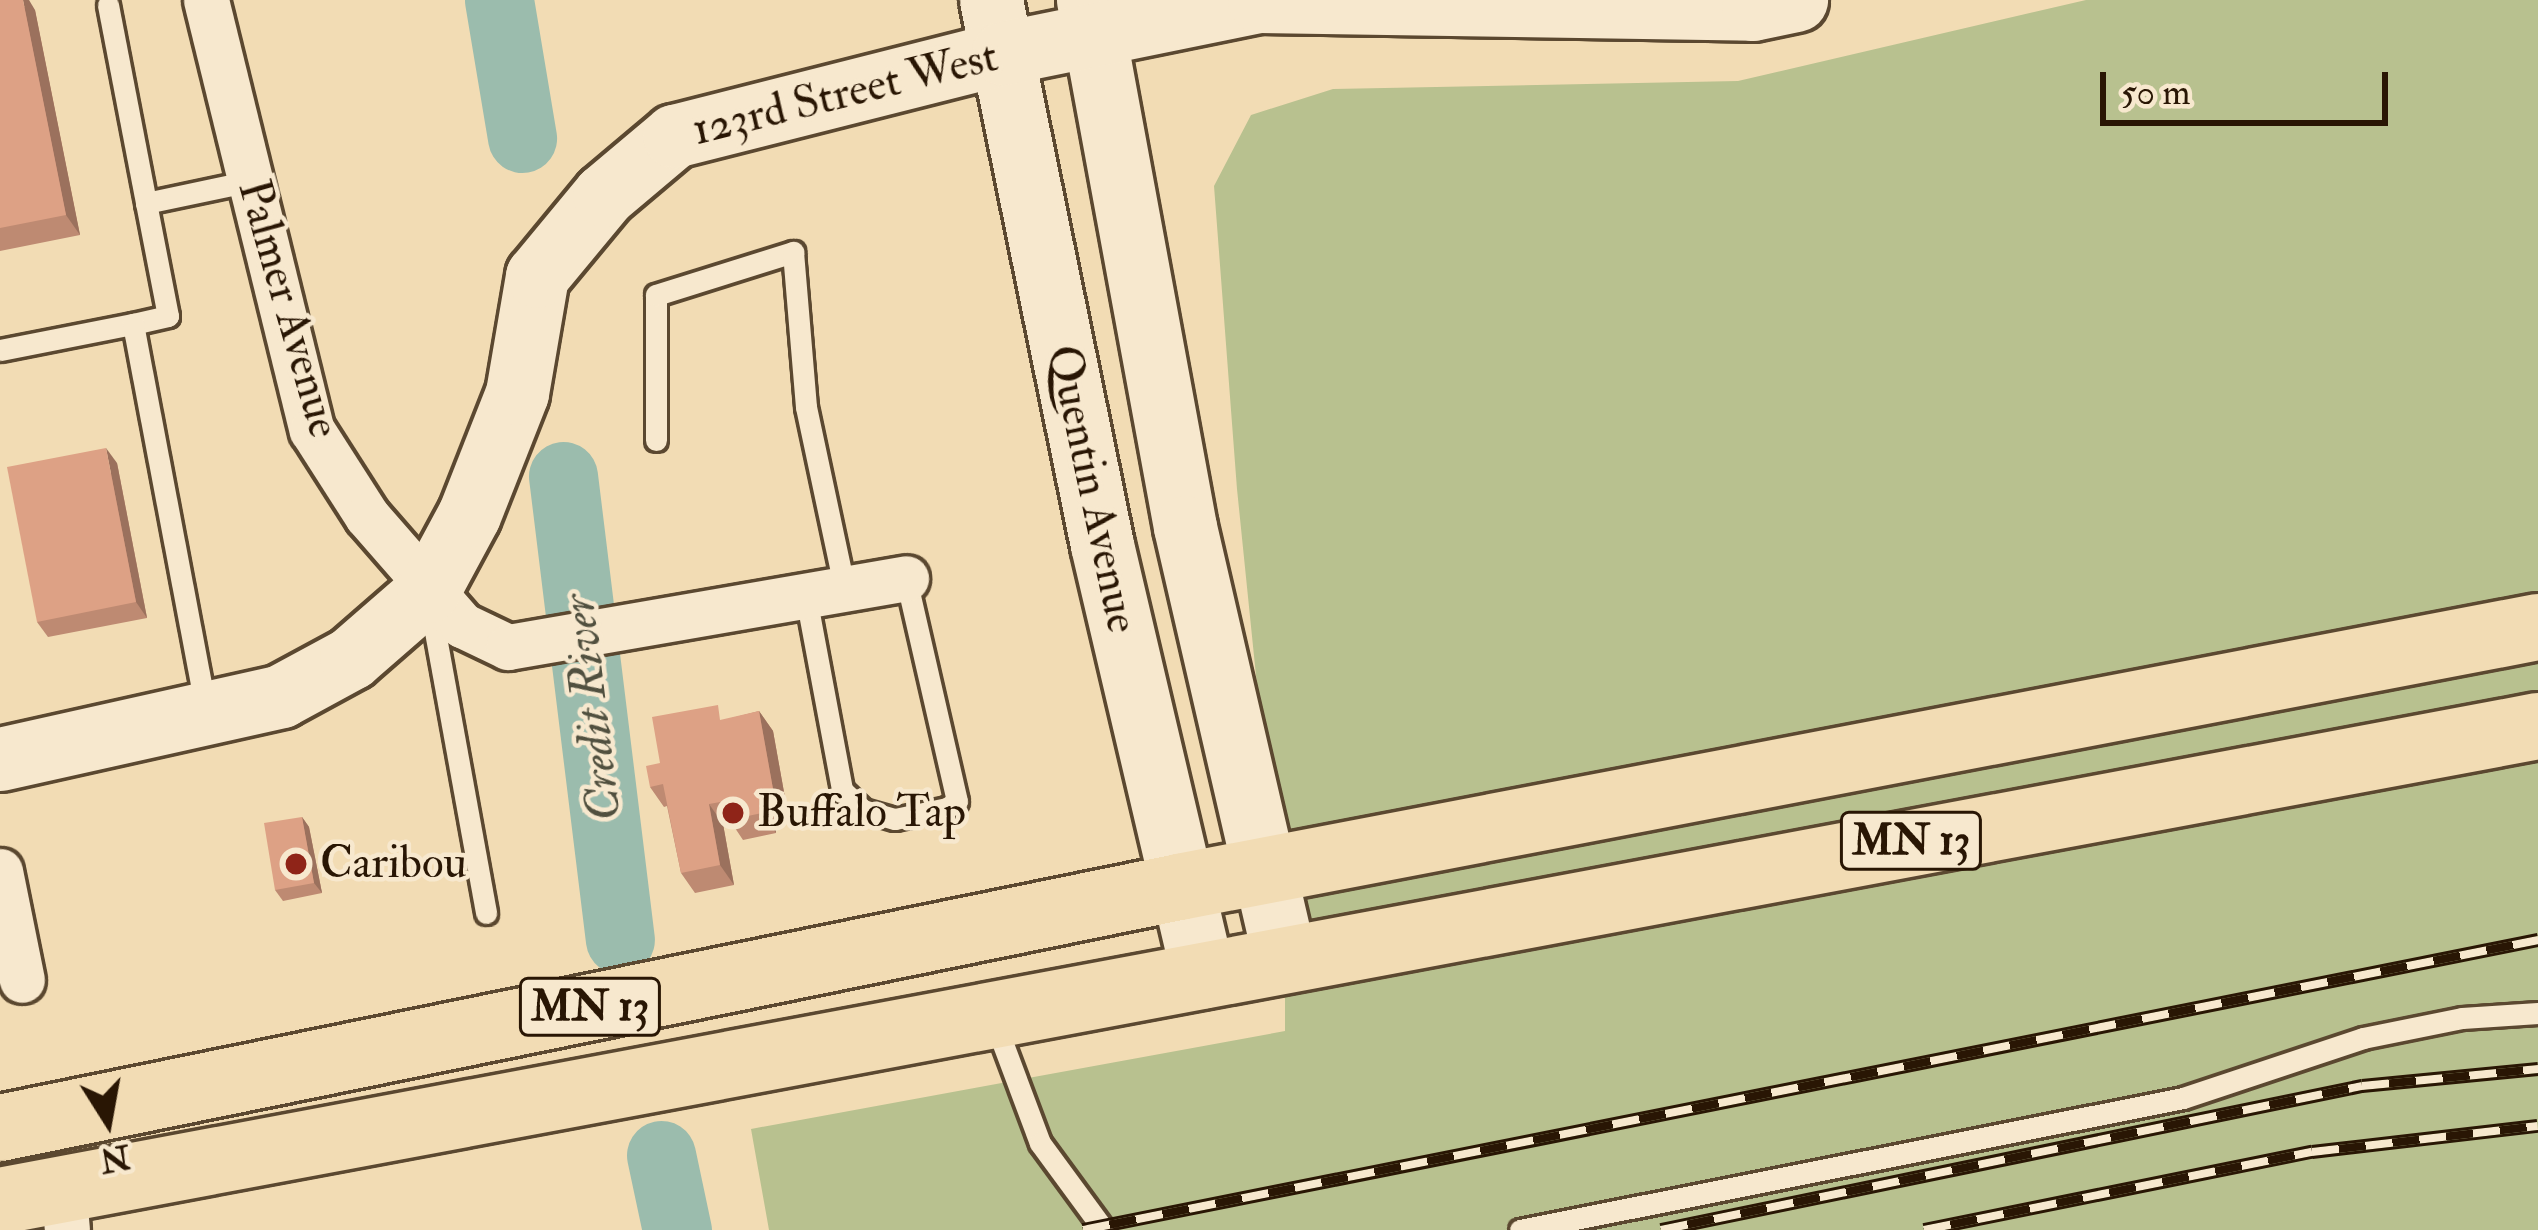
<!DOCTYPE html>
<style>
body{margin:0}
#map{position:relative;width:2538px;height:1230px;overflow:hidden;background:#f2dcb4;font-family:"IM FELL Double Pica",serif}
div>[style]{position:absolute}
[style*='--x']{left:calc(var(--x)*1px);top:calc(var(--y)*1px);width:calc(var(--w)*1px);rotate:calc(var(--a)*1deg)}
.green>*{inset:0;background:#b8c18f}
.river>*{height:69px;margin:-34.5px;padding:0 34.5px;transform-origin:34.5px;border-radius:34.5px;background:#9bbcad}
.roads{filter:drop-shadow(3px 0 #5b4830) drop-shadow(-3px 0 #5b4830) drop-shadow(0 3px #5b4830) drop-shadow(0 -3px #5b4830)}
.lane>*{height:21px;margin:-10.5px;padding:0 10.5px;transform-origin:10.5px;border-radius:10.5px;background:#f7e8ce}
.street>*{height:45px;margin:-22.5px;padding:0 22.5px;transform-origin:22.5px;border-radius:22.5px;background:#f7e8ce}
.secondary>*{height:63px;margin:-31.5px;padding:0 31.5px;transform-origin:31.5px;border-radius:31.5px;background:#f7e8ce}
.highway>*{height:66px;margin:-33px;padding:0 33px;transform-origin:33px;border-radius:33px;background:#f2dcb4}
.rail>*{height:14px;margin-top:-7px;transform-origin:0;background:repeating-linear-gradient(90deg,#f7e8ce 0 27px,#291604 0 54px);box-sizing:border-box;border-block:3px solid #291604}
.wall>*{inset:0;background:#be8a72}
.shaded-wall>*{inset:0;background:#9b715d}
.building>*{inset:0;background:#dda185}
.dots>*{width:33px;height:33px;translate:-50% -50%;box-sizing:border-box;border:6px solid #f7e8ce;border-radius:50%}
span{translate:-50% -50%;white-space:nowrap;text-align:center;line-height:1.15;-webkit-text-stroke:9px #f7e8ce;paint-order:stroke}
.shield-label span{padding:3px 9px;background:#f7e8ce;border:3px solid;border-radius:9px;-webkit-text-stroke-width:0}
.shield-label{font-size:42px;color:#291604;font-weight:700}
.street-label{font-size:45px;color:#291604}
.poi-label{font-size:45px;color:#291604}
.left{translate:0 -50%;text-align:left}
.water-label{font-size:48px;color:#51503f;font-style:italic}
.north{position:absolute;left:48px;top:1062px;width:120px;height:120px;-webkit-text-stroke:9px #f7e8ce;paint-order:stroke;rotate:169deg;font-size:33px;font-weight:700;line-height:48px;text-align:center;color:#291604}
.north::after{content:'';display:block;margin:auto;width:42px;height:54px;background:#291604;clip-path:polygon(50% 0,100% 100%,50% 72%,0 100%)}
.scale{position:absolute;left:2100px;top:72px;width:288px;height:54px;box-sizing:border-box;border:6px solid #291604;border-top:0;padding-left:15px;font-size:36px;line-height:42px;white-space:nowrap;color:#291604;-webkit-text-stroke:9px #f7e8ce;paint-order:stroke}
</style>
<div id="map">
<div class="green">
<i style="clip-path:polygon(2086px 0,2538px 0,2538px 1230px,769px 1230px,751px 1129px,1285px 1031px,1285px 960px,1237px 489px,1214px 186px,1251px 115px,1333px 89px,1738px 81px)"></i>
</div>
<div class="river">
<i style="--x:499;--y:0;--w:140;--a:80.5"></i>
<i style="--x:563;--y:476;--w:467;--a:83"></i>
<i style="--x:661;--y:1155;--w:77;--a:78"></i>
</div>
<div class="roads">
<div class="lane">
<i style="--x:108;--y:5;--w:202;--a:79.1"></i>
<i style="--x:133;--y:324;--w:36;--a:-13"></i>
<i style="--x:168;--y:316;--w:115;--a:-101"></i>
<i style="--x:146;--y:203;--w:106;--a:-11.9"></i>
<i style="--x:0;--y:350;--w:136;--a:-11.1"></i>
<i style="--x:133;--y:324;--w:389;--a:79.3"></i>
<i style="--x:656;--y:440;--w:145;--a:-90"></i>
<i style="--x:656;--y:295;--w:144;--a:-17.4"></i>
<i style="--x:793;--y:252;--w:156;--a:85.2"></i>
<i style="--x:806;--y:407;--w:187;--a:78"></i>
<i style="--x:806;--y:597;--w:196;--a:79.4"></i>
<i style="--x:842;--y:790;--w:29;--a:44"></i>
<i style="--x:863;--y:810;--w:33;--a:16"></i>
<i style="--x:895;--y:819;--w:53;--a:-11.9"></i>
<i style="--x:947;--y:808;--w:12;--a:-35"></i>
<i style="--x:957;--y:801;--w:229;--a:-102.9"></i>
<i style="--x:430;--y:604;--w:314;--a:79.7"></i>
<i style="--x:994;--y:1020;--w:131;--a:69.5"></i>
<i style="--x:1040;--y:1143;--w:108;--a:53.7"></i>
<i style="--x:1520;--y:1230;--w:676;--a:-11.26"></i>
<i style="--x:2183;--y:1098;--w:190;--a:-18.4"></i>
<i style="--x:2363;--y:1038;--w:101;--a:-11.4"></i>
<i style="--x:2462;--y:1018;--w:76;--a:-3.8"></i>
</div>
<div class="street">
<i style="--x:206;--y:0;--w:443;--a:76.2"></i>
<i style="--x:312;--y:430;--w:102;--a:57.4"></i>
<i style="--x:367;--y:516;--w:145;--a:48.9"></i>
<i style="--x:462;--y:625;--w:51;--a:25.6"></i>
<i style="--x:508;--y:647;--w:404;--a:-9.8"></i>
<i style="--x:0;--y:871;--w:111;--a:78.6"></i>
<i style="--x:63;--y:1187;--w:43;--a:84.7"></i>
</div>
<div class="secondary">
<i style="--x:991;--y:0;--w:556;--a:78.49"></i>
<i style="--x:1102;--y:545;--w:443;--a:76.8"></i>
<i style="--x:1088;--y:0;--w:536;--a:79.57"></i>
<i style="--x:1185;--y:527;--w:444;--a:77"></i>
<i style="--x:0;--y:759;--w:288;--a:-12.6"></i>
<i style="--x:281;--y:696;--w:80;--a:-28.5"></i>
<i style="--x:351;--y:658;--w:102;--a:-41"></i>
<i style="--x:428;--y:591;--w:86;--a:-61.7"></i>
<i style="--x:469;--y:515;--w:131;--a:-68.5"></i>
<i style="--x:517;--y:393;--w:119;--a:-80.3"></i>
<i style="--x:537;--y:276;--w:105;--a:-50.4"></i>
<i style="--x:604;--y:195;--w:92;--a:-40.1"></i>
<i style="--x:674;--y:136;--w:339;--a:-14.2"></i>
<i style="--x:1003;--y:53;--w:261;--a:-11.5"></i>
<i style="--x:1259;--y:1;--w:494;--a:0.9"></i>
<i style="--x:1753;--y:9;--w:44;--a:-11.8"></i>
</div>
<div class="highway">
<i style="--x:0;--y:1128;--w:1203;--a:-11.55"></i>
<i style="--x:1179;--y:887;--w:1384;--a:-10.83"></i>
<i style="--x:0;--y:1201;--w:2582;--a:-10.6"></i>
</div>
</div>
<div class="rail">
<i style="--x:1083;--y:1230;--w:1484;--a:-11.27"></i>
<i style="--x:1661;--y:1230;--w:716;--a:-11.61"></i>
<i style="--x:2362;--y:1086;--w:177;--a:-5.5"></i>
<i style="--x:1924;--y:1230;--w:396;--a:-11.4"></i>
<i style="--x:2312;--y:1152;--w:227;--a:-6.6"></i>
</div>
<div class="wall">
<i style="clip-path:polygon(0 0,35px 10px,80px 235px,0 251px)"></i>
<i style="clip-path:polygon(117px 463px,147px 618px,48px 637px,37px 622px)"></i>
<i style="clip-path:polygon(759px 711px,773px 731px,789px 820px,775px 823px,776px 833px,743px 840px,731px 822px,723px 824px,734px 885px,695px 893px,681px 873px,667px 806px,664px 807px,650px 787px,728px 719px)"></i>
<i style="clip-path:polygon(302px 817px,309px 827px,322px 893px,283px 901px,275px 890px)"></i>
</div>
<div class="shaded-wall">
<i style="clip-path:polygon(23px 0,29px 0,35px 10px,80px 235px,66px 215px)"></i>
<i style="clip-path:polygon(106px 448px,117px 463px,147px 618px,136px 602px)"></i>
<i style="clip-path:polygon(759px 711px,773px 731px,789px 820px,775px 800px)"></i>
<i style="clip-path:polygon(761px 803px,775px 823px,776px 833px,762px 813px)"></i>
<i style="clip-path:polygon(709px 804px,723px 824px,734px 885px,720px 865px)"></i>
<i style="clip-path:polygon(302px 817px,309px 827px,322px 893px,314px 883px)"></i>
</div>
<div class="building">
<i style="clip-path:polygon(0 0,23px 0,66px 215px,0 228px)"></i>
<i style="clip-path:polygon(106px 448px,136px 602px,37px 622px,7px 467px)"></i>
<i style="clip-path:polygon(718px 705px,720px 720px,759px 711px,775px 800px,761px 803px,762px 813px,729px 820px,726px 801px,709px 804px,720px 865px,681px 873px,663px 784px,650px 787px,646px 766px,660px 763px,652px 717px)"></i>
<i style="clip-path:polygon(302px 817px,314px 883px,275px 890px,264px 823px)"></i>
</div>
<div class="dots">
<i style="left:733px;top:813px;background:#8f2418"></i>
<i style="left:296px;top:864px;background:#8f2418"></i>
</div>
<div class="shield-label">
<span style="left:1911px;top:841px">MN 13</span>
<span style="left:590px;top:1007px">MN 13</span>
</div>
<div class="street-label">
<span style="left:845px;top:94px;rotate:-14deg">123rd Street West</span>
<span style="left:288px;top:309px;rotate:74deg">Palmer Avenue</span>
<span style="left:1092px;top:489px;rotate:78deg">Quentin Avenue</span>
</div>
<div class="poi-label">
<span class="left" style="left:757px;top:813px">Buffalo Tap</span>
<span class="left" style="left:320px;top:864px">Caribou</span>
</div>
<div class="water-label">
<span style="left:592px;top:708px;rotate:-97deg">Credit River</span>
</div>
<div class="north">N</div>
<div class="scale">50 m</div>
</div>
